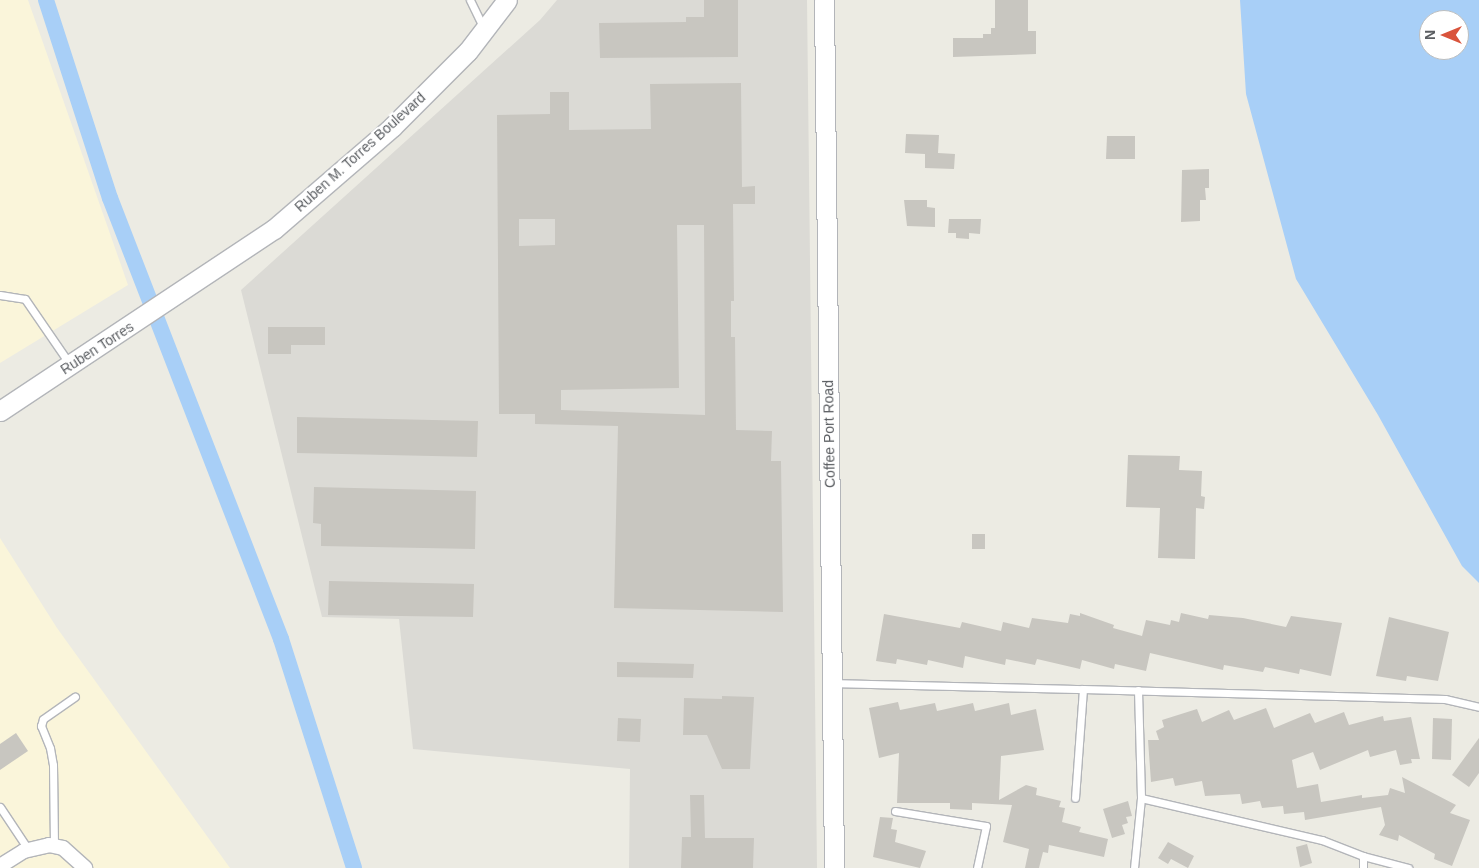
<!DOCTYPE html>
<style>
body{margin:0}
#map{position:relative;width:1479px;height:868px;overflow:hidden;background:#ecebe3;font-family:Helvetica,sans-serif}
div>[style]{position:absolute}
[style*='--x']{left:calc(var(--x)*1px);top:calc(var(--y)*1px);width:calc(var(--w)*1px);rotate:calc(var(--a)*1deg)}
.commercial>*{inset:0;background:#faf5da}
.industrial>*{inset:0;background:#dbdad5}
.water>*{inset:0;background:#a8cff7}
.canal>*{height:16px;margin:-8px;padding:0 8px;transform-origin:8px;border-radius:8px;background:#a8cff7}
.building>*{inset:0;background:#c8c6c0}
.roads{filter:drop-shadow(1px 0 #b3b5b9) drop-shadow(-1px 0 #b3b5b9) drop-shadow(0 1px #b3b5b9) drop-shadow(0 -1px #b3b5b9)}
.lane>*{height:7px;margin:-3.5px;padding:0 3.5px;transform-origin:3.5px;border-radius:3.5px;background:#fff}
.street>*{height:14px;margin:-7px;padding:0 7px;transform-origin:7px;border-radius:7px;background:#fff}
.secondary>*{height:19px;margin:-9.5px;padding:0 9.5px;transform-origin:9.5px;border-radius:9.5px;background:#fff}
span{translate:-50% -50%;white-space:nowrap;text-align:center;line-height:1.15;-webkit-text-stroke:4.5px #fff;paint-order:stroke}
.street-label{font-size:14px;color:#5b5e62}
.north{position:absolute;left:1419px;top:10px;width:50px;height:50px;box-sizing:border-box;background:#fff;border:1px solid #bdbfc0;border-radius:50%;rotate:270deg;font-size:14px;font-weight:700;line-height:20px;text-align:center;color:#5b5e62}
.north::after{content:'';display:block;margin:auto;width:18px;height:22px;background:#d9543c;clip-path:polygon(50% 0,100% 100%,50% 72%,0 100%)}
</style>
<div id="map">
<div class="commercial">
<i style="clip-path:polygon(0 0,28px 0,128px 285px,0 363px)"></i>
<i style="clip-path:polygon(0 538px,57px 628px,230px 868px,0 868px)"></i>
</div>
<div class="industrial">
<i style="clip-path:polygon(557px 0,807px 0,817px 868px,629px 868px,630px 769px,413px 749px,399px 619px,322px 617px,241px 290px,540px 20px)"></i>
</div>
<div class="water">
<i style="clip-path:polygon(evenodd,1240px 0,1479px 0,1479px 583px,1462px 566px,1378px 415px,1296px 279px,1246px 94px,1240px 0,1429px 20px,1459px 20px,1459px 50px,1429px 50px,1429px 20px)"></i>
</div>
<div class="canal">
<i style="--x:46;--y:0;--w:208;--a:72.1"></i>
<i style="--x:110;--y:198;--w:473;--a:68.8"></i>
<i style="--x:281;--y:639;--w:240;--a:72.3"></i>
</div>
<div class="building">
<i style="clip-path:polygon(704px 0,738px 0,738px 57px,600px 58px,599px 23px,686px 22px,686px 17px,704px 17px)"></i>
<i style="clip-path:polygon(995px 0,1028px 0,1028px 31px,1036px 31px,1036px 54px,953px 57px,953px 38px,983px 38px,983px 34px,991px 34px,991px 28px,995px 28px)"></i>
<i style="clip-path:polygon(evenodd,741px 83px,742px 187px,755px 186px,755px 204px,733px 204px,734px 301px,731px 301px,731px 337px,735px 337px,736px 430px,772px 431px,771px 461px,781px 461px,783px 612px,614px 608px,618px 426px,535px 424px,535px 414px,499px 414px,497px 115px,550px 114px,550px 92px,569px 92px,569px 130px,651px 129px,650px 84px,741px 83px,519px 219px,555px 219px,555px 245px,519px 246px,519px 219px,741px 83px,677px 225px,704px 225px,705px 415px,561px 410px,561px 390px,679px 388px,677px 225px)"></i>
<i style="clip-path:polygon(906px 134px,939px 135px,938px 153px,955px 154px,954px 169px,925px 168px,925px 154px,905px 153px)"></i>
<i style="clip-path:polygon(1107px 136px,1135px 136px,1135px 159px,1106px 159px)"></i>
<i style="clip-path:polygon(1209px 169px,1209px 188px,1205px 188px,1206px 200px,1200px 200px,1200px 221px,1181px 222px,1182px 170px)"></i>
<i style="clip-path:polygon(904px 200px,927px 200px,927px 207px,935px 208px,935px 227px,907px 226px)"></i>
<i style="clip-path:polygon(949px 219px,981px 219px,980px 234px,969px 233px,969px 239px,956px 238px,956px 233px,948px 233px)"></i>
<i style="clip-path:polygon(268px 327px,325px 327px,325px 345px,291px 345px,291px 354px,268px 354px)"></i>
<i style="clip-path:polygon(297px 417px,478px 421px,477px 457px,297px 453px)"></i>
<i style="clip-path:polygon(1128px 455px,1180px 456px,1179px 470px,1202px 471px,1201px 496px,1205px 497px,1204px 509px,1196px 508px,1195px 559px,1158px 558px,1160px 508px,1126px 507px)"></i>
<i style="clip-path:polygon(314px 487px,476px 491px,475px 549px,321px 546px,321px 524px,313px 523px)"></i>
<i style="clip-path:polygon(972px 534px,985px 534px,985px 549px,972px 549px)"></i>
<i style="clip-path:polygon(329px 581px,474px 584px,473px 617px,328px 615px)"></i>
<i style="clip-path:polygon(1080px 613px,1114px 625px,1113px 628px,1142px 636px,1146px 620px,1170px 625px,1171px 620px,1179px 622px,1181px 613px,1208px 619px,1209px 615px,1243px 618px,1286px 627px,1291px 616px,1342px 623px,1331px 676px,1300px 669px,1299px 674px,1265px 667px,1263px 672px,1224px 665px,1223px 670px,1150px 653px,1146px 671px,1115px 664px,1114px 669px,1082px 660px,1080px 669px,1037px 659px,1035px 665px,1006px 659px,1005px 665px,965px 656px,963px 668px,928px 660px,927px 665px,897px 659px,896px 664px,876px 661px,884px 614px,960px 628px,962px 622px,1001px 631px,1003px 622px,1029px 628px,1032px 618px,1068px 623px,1070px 614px,1080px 616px)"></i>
<i style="clip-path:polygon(1389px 617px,1449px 632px,1438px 681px,1407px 676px,1406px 681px,1376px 676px)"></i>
<i style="clip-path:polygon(617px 662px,694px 664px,693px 678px,617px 677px)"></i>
<i style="clip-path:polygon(722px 696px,754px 697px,750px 769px,722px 769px,707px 735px,683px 735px,684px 698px,722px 699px)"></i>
<i style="clip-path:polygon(898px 702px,900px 710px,935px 703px,937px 711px,973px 703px,975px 711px,1009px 703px,1011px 715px,1036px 709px,1044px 750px,1001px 756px,999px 800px,1026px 785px,1037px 788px,1036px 795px,1061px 801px,1059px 807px,1065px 808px,1062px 822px,1081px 827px,1079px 832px,1108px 839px,1104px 857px,1049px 845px,1048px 853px,1043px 852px,1039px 868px,1025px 868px,1029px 849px,1003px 842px,1012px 805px,972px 803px,972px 810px,950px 809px,950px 803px,897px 803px,899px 753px,879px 758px,869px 708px)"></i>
<i style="clip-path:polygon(1266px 708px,1274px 728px,1310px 713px,1315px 723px,1344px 712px,1349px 725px,1383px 716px,1384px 721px,1411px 717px,1420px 759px,1411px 759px,1412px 763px,1400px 765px,1396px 750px,1370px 757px,1368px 750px,1320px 770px,1313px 752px,1292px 760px,1297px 788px,1318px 784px,1321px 802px,1362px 795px,1362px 798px,1388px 795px,1390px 788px,1405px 793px,1402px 777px,1456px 805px,1450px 813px,1470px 820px,1452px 866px,1434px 859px,1435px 854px,1399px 835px,1398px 841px,1379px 835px,1385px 825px,1381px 807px,1305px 820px,1304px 812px,1284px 814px,1283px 806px,1262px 808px,1260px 801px,1242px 804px,1240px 794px,1205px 796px,1202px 781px,1175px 786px,1173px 778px,1151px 782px,1148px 740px,1159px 740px,1156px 731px,1164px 727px,1162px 720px,1197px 709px,1202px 722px,1229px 710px,1234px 720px)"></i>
<i style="clip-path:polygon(618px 718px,641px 719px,640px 742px,617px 741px)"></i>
<i style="clip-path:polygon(1433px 718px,1452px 719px,1451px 760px,1432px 759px)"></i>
<i style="clip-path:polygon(16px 733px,28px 751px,0 770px,0 744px)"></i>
<i style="clip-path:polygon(1479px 738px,1479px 773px,1469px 787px,1452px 775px)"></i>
<i style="clip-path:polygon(690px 795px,704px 795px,705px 838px,754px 838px,753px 868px,681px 868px,682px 837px,691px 837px)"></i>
<i style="clip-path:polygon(1128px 801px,1132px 816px,1126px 817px,1128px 823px,1122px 825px,1125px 834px,1112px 838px,1103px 809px)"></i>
<i style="clip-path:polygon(880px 817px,893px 818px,891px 829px,897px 830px,895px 842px,926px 851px,920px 868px,873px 857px)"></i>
<i style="clip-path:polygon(1168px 842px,1194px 856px,1188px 868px,1171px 859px,1168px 864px,1158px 858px)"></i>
<i style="clip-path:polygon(1307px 844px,1312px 863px,1300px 867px,1296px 847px)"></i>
</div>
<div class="roads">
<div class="lane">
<i style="--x:470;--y:0;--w:30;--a:64"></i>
<i style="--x:0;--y:295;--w:25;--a:9"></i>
<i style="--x:25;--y:299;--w:78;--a:55.5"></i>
<i style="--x:833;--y:683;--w:250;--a:1.4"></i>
<i style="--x:1083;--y:689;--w:109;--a:94.2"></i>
<i style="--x:1083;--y:689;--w:362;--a:1.6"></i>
<i style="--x:1445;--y:699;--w:35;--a:13"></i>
<i style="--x:1138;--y:690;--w:108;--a:88.4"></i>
<i style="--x:0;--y:807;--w:50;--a:56.3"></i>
<i style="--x:895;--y:811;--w:92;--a:9.4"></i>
<i style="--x:986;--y:826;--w:43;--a:102.1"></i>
<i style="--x:54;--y:846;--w:81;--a:-90.7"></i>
<i style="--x:53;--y:765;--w:17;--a:-100"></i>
<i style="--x:50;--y:748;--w:24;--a:-112"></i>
<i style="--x:41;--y:726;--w:7;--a:-74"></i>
<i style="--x:43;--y:719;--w:39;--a:-35"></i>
<i style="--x:1363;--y:856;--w:47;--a:14.9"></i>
<i style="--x:1134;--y:868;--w:70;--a:-84.3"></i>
<i style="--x:1141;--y:798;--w:186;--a:13.1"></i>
<i style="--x:1322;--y:840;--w:44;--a:21.3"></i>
<i style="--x:1363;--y:856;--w:12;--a:90"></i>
</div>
<div class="street">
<i style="--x:0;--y:866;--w:28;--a:-32"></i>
<i style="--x:24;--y:851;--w:26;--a:-13"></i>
<i style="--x:49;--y:845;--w:14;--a:12"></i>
<i style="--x:63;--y:848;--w:30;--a:42"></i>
</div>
<div class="secondary">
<i style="--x:824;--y:0;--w:868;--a:89.34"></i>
<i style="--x:0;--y:411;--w:329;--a:-33.6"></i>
<i style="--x:274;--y:229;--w:156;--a:-40.8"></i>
<i style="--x:392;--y:127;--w:107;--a:-45"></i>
<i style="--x:468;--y:51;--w:64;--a:-52.6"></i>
</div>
</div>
<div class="street-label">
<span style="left:360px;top:152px;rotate:-42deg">Ruben M. Torres Boulevard</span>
<span style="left:97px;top:348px;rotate:-33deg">Ruben Torres</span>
<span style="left:829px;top:434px;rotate:-91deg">Coffee Port Road</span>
</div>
<div class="north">N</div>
</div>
